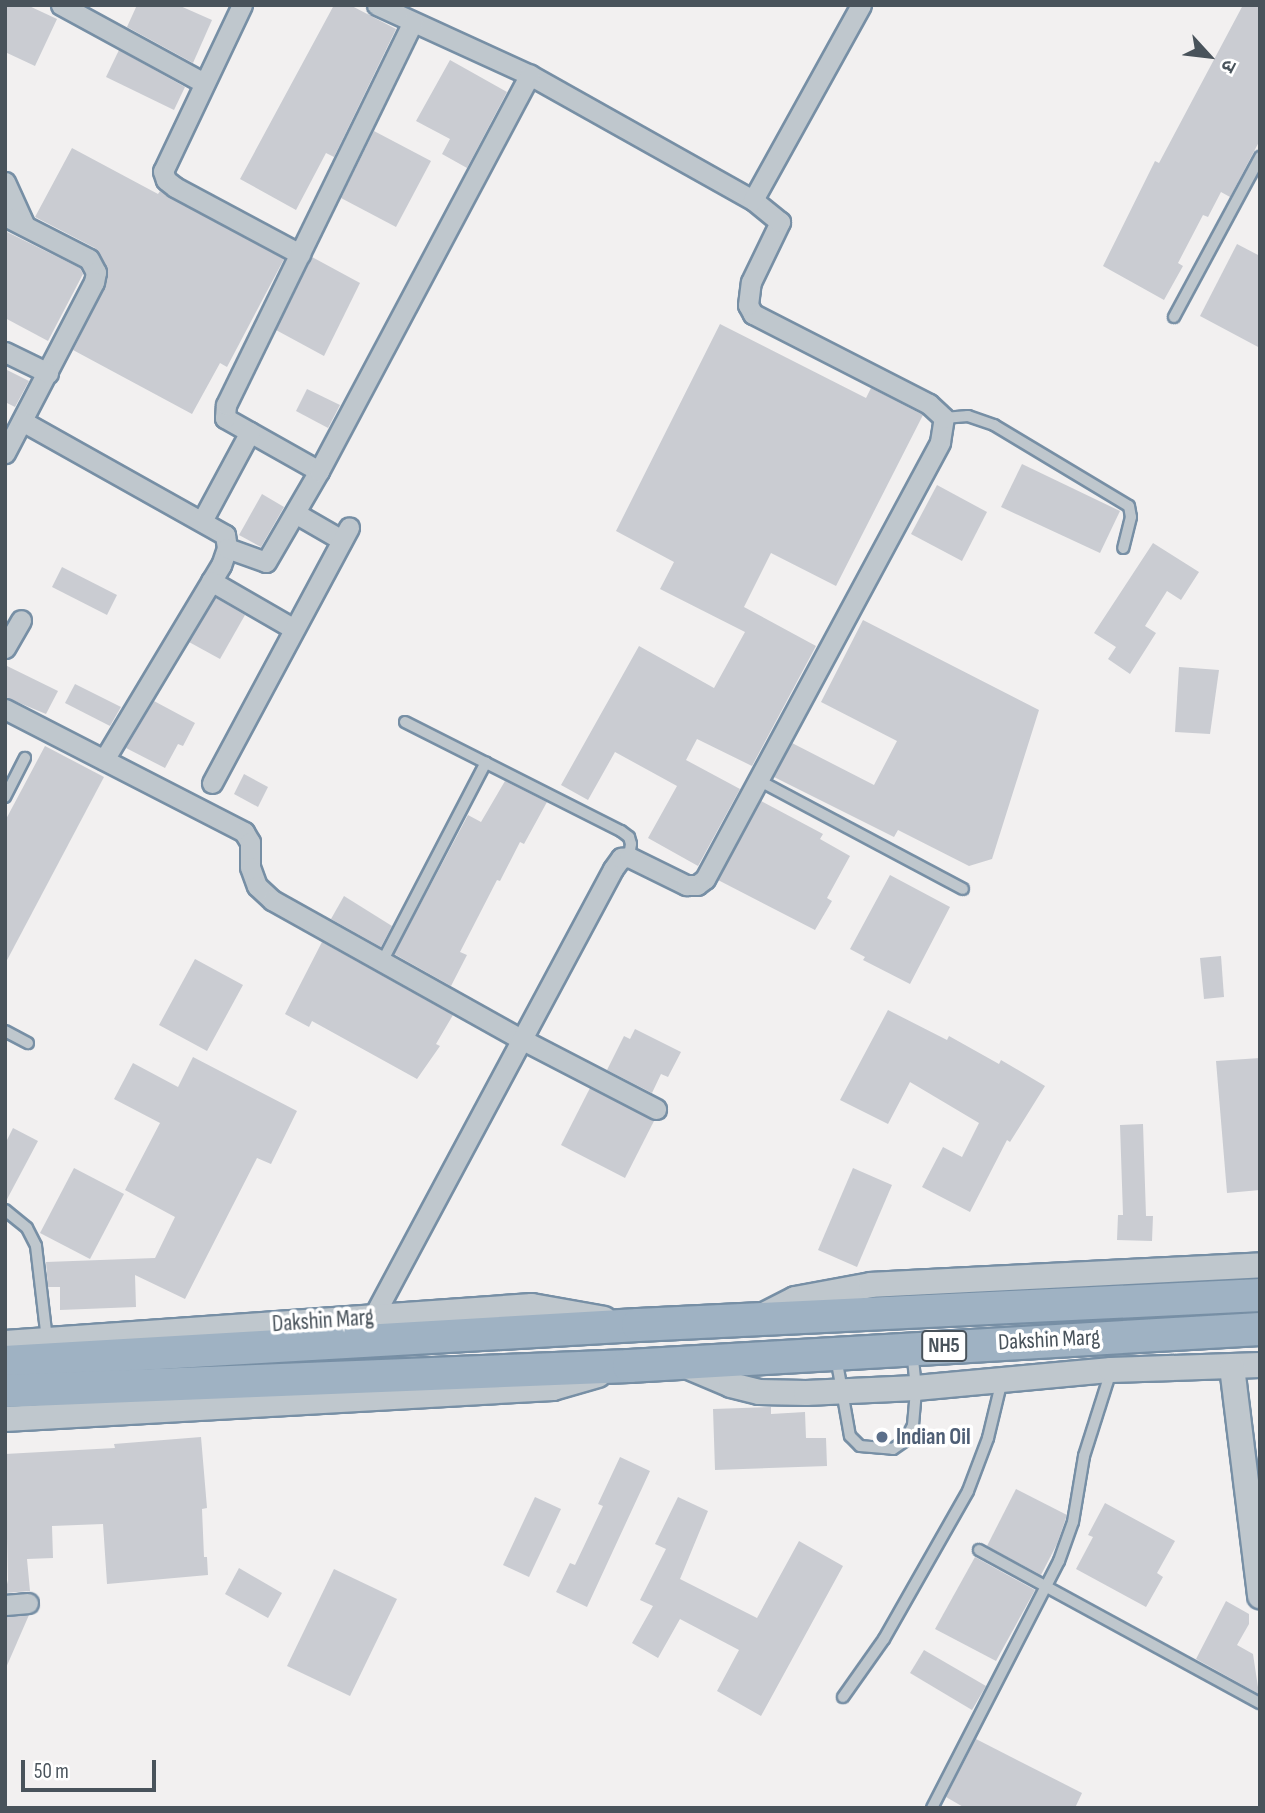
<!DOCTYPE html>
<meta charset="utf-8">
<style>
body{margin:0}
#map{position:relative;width:1265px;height:1813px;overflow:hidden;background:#f2f0f0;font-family:"Sofia Sans Condensed","Noto Sans Devanagari",sans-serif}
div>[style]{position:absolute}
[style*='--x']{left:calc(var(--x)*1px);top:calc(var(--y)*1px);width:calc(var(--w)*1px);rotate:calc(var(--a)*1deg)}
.building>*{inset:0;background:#caccd2}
.roads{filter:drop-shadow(2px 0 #778fa5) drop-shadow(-2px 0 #778fa5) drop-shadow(0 2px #778fa5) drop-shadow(0 -2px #778fa5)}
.service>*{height:10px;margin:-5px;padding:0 5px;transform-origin:5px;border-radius:5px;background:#bfc7cd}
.minor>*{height:19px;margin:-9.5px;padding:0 9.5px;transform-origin:9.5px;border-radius:9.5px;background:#bfc7cd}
.tertiary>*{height:24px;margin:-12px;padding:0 12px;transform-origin:12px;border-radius:12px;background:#bfc7cd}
.trunk>*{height:32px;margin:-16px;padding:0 16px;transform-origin:16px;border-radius:16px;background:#9fb2c3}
.dots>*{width:19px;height:19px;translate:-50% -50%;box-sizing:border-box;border:4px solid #fff;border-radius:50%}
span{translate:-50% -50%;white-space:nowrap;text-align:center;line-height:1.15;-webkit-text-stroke:7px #fff;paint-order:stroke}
.shield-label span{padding:2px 5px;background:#fff;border:2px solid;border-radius:5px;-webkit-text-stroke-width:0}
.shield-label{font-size:21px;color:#49535b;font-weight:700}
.street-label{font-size:23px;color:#49535b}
.service-label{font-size:23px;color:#4e5e75;font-weight:700}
.left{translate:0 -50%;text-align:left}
.frame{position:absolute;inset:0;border:7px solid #49535b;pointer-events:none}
.north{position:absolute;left:1174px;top:21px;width:70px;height:70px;-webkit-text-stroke:5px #fff;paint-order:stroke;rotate:117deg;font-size:19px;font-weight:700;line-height:28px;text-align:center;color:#49535b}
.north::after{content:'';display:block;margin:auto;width:24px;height:32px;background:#49535b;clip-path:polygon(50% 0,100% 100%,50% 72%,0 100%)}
.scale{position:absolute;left:21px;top:1760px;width:135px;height:32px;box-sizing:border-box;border:4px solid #49535b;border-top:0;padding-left:9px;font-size:21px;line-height:24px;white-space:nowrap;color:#49535b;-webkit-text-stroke:5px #fff;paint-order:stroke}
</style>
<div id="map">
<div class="building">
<i style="clip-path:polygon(5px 5px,27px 5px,57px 19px,35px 66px,5px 52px)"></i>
<i style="clip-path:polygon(137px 5px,178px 5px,212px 20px,193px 63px,127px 27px)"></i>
<i style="clip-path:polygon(334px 5px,350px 5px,396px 29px,334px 157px,326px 153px,296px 210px,240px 179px)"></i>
<i style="clip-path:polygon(1243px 5px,1260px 5px,1260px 140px,1230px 197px,1221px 192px,1208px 217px,1203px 215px,1178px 263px,1183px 266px,1164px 300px,1103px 266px,1155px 161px,1159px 163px)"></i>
<i style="clip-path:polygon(119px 50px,185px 87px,174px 110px,106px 77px)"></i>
<i style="clip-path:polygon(450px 60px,507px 92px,467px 168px,442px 154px,450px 139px,416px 121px)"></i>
<i style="clip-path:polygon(374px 131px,431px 161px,396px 227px,341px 198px)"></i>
<i style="clip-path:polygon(72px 148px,158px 194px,160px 191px,284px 259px,227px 367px,220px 363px,192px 414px,73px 350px,105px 287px,107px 267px,95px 248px,35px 217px)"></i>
<i style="clip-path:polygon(5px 231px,80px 268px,83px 274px,48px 341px,5px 318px)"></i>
<i style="clip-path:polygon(1237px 244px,1260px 256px,1260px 348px,1200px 316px)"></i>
<i style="clip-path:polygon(312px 257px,360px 283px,324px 356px,276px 330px)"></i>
<i style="clip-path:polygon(720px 324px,866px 398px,871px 388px,923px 415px,836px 586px,771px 553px,744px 607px,816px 646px,752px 766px,697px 739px,686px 760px,740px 789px,698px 866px,648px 838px,677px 786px,615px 752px,588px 800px,561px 785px,639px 646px,714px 688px,745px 632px,660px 589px,674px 562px,616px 531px)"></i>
<i style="clip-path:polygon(5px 369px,29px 381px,15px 407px,5px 402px)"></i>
<i style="clip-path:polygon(307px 389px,340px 405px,328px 428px,296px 411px)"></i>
<i style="clip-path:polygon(1022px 464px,1120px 511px,1100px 553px,1001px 507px)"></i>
<i style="clip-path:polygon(937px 485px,987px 512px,962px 561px,911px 534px)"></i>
<i style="clip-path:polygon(262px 494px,284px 507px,261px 547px,239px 535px)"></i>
<i style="clip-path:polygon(1153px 543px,1199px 572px,1181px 600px,1167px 591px,1145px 626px,1156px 633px,1130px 674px,1108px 659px,1116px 647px,1094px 633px)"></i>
<i style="clip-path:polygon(62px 567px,117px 595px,107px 615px,52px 587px)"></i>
<i style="clip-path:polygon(216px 598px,245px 615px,220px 659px,189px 642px)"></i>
<i style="clip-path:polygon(863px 620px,1039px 710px,992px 859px,969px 866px,898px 830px,894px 837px,774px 777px,792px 743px,874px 785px,897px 741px,821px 702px)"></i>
<i style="clip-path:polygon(5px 665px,58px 691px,46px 714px,5px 697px)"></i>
<i style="clip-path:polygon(1179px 667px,1219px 670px,1210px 734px,1175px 732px)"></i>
<i style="clip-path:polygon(75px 684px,121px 707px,110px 726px,65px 703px)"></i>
<i style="clip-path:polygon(154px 701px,195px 723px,183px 746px,178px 744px,165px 768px,126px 748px)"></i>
<i style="clip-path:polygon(45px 746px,104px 777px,5px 964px,5px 821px)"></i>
<i style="clip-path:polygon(244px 774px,268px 787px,258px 807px,234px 794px)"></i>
<i style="clip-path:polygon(505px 781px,547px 802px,524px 844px,520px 842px,500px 881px,497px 880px,460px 952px,467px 955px,451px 986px,394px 954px,468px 815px,481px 822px)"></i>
<i style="clip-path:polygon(761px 801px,823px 834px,820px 839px,850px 856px,827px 898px,832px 901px,815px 930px,718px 880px)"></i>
<i style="clip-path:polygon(890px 875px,950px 907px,910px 984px,863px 960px,865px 957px,850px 949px)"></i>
<i style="clip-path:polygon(344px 896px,392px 926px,381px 947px,331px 919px)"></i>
<i style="clip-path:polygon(322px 942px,453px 1015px,436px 1044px,440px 1046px,417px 1079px,312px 1021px,309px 1027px,285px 1014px)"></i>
<i style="clip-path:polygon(1221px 956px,1224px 997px,1204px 999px,1200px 958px)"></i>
<i style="clip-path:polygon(195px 959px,243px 985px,207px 1051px,159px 1025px)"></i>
<i style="clip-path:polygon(888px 1010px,947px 1040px,949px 1036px,999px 1064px,1001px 1060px,1045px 1086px,1010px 1142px,1007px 1140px,970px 1212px,922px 1187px,943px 1147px,962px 1157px,979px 1123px,910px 1082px,888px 1124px,840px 1100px)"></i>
<i style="clip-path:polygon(635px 1029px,681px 1052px,668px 1077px,661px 1074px,652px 1093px,607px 1070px,624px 1036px,630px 1039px)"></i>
<i style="clip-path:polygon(193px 1057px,297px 1111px,271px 1164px,257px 1158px,185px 1299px,135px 1275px,136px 1307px,60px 1310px,60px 1287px,48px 1287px,46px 1262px,155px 1258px,175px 1217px,125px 1190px,160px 1123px,114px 1099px,133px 1063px,178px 1087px)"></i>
<i style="clip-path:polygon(1260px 1058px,1260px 1190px,1227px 1193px,1216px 1061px)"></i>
<i style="clip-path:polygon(590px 1088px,654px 1121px,625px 1178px,561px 1145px)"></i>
<i style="clip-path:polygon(1143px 1124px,1146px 1216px,1153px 1216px,1152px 1241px,1117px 1240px,1118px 1215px,1123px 1215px,1120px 1125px)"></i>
<i style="clip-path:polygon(13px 1128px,38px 1141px,5px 1203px,5px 1144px)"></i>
<i style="clip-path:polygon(74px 1168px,124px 1194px,90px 1259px,40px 1233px)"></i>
<i style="clip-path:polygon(853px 1168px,892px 1185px,857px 1267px,818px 1250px)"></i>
<i style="clip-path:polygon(771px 1407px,771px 1414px,805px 1412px,806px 1438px,826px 1438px,827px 1466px,715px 1470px,713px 1409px)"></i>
<i style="clip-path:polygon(201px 1437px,207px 1508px,202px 1509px,204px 1557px,207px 1557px,208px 1575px,107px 1584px,103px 1524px,52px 1526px,53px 1558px,27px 1559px,30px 1591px,5px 1593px,8px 1580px,5px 1454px,115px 1448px,114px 1444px)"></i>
<i style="clip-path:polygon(620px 1457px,650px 1471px,587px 1607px,556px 1592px,570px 1563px,575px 1565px,603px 1506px,598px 1504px)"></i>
<i style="clip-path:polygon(1016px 1489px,1067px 1515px,1057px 1544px,1041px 1575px,987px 1546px)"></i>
<i style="clip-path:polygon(535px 1497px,561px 1509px,529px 1577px,503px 1565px)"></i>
<i style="clip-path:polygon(678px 1497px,708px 1511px,680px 1579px,757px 1618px,799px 1541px,843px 1566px,761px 1716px,717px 1691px,739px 1650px,680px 1619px,658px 1658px,632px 1643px,653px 1606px,640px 1600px,666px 1549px,655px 1544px)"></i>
<i style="clip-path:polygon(1105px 1503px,1175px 1541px,1157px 1573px,1163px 1577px,1146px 1607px,1076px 1569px,1093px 1537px,1088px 1535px)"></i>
<i style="clip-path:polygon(975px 1557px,1035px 1590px,996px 1661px,935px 1629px)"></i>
<i style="clip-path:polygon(239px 1568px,282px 1593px,268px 1618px,225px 1594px)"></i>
<i style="clip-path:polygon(334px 1569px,397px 1599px,350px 1696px,287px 1666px)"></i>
<i style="clip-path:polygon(1226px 1601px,1249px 1614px,1249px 1624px,1237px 1645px,1253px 1654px,1259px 1694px,1196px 1659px)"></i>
<i style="clip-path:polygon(29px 1615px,5px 1670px,5px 1617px)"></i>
<i style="clip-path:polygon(924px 1650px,986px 1686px,972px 1710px,910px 1673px)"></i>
<i style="clip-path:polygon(976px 1739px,1082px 1793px,1075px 1808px,965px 1808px,946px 1797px)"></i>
</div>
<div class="roads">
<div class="service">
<i style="--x:1174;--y:317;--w:182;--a:-61.7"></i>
<i style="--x:944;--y:418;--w:24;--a:-5"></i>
<i style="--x:968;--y:416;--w:28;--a:19"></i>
<i style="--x:994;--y:425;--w:157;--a:31"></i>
<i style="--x:1129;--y:506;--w:11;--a:80"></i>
<i style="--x:1131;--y:517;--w:32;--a:104"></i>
<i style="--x:405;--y:722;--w:242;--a:26.8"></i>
<i style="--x:621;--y:831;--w:10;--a:37"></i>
<i style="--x:629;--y:837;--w:7;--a:74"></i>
<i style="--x:631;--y:844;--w:13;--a:99"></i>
<i style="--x:758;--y:780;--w:232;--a:28"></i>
<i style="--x:5;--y:797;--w:44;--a:-62.9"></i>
<i style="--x:382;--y:962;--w:225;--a:-62.5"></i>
<i style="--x:5;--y:1031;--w:26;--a:28"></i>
<i style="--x:5;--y:1210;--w:28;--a:39"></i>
<i style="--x:27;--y:1228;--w:20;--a:63"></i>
<i style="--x:36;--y:1246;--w:95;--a:83.3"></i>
<i style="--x:836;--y:1357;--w:80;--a:80"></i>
<i style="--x:850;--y:1436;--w:14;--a:45"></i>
<i style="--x:860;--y:1446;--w:33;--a:5"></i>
<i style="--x:893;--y:1449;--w:14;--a:-34"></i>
<i style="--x:905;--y:1441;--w:18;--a:-63"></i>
<i style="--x:913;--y:1425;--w:37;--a:-85"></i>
<i style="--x:916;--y:1388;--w:36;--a:-96"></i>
<i style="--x:979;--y:1550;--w:320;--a:28.6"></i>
<i style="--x:843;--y:1697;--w:71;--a:-54.7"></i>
<i style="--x:884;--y:1639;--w:170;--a:-60.4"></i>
<i style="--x:968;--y:1491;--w:57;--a:-69.3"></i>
<i style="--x:988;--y:1438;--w:60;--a:-76.4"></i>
<i style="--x:932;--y:1808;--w:278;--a:-62.8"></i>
<i style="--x:1059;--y:1561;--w:41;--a:-70.3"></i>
<i style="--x:1073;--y:1522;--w:67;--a:-80.5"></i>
<i style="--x:1084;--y:1456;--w:89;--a:-72.4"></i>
</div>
<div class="minor">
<i style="--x:61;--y:5;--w:163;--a:28.6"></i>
<i style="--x:242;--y:5;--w:184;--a:115.4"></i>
<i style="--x:163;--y:171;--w:9;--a:72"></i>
<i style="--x:166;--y:180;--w:11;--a:38"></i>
<i style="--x:175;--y:187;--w:142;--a:28.2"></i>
<i style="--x:377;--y:5;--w:168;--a:24.6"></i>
<i style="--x:530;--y:75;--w:256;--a:29.3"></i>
<i style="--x:5;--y:182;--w:48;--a:65.6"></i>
<i style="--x:5;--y:216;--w:94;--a:27.1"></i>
<i style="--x:89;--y:259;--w:15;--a:62"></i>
<i style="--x:96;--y:272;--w:10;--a:101"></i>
<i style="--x:94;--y:282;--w:193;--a:117.5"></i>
<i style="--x:5;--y:352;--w:48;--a:26"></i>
<i style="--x:22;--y:421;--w:233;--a:29.3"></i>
<i style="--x:225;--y:535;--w:13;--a:81"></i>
<i style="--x:227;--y:548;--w:18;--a:109"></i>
<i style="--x:221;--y:565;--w:227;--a:121"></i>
<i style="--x:319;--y:471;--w:108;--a:-150.6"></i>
<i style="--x:225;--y:418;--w:13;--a:-86"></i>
<i style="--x:226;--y:405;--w:426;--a:-64"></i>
<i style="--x:295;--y:513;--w:54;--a:29.9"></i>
<i style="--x:202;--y:521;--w:101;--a:-61.7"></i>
<i style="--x:227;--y:548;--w:41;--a:19.7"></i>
<i style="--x:266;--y:562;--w:105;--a:-59.8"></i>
<i style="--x:319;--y:471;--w:449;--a:-62"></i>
<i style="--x:211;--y:581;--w:96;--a:30"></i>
<i style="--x:5;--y:648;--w:32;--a:-60"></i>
<i style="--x:5;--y:709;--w:269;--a:27.2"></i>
<i style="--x:244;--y:832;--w:12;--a:59"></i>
<i style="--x:250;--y:842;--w:25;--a:90"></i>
<i style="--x:250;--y:867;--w:20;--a:70"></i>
<i style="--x:257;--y:886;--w:21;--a:43"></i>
<i style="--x:272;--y:900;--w:287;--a:29.2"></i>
<i style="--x:523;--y:1040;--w:150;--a:27.4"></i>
<i style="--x:212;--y:783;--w:290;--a:-61.8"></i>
<i style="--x:373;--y:1317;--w:508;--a:-61.82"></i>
<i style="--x:613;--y:869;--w:14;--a:-54"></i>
<i style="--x:621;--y:858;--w:8;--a:-7"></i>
<i style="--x:629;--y:857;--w:64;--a:26.2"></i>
<i style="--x:686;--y:885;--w:11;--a:0"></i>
<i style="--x:697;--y:885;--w:10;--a:-37"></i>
<i style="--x:705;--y:879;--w:496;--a:-61.7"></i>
<i style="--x:940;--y:442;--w:24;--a:-81"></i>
<i style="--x:944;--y:418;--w:21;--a:-137"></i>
<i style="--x:929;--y:404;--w:198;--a:-152.9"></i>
<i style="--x:753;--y:314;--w:10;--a:-119"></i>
<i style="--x:748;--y:305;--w:23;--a:-83"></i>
<i style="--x:751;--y:282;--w:67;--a:-64.2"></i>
<i style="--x:780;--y:222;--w:35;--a:-141"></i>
<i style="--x:753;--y:200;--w:223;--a:-61"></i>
<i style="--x:5;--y:1605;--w:23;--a:-5"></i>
</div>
<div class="tertiary">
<i style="--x:760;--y:1317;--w:39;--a:-27"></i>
<i style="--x:795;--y:1299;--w:77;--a:-10.4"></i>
<i style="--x:871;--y:1285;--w:390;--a:-2.9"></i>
<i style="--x:5;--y:1343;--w:528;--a:-4.02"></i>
<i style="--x:532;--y:1306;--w:73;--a:10.2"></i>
<i style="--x:679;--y:1363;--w:56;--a:22.9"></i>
<i style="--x:731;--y:1385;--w:29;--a:14"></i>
<i style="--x:759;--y:1392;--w:47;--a:1.2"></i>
<i style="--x:806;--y:1393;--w:110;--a:-2.6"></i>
<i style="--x:916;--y:1388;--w:196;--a:-5.3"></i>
<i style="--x:1111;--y:1370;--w:149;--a:-1.9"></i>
<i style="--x:1232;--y:1367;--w:231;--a:83"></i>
<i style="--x:5;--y:1419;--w:549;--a:-3.24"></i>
<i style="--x:553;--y:1388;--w:47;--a:-16.1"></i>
</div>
<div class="trunk">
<i style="--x:5;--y:1362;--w:634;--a:-3.35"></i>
<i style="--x:638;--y:1325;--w:623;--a:-2.76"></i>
<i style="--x:5;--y:1391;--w:625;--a:-2.29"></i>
<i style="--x:629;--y:1366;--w:632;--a:-3.36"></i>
</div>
</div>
<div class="dots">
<i style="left:882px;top:1437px;background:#5c6f8a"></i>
</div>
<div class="shield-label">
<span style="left:944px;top:1346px">NH5</span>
</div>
<div class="street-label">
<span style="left:323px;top:1321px;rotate:-4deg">Dakshin Marg</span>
<span style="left:1049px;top:1340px;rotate:-3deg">Dakshin Marg</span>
</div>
<div class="service-label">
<span class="left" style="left:896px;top:1437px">Indian Oil</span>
</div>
<div class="frame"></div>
<div class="north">उ</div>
<div class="scale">50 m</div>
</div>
